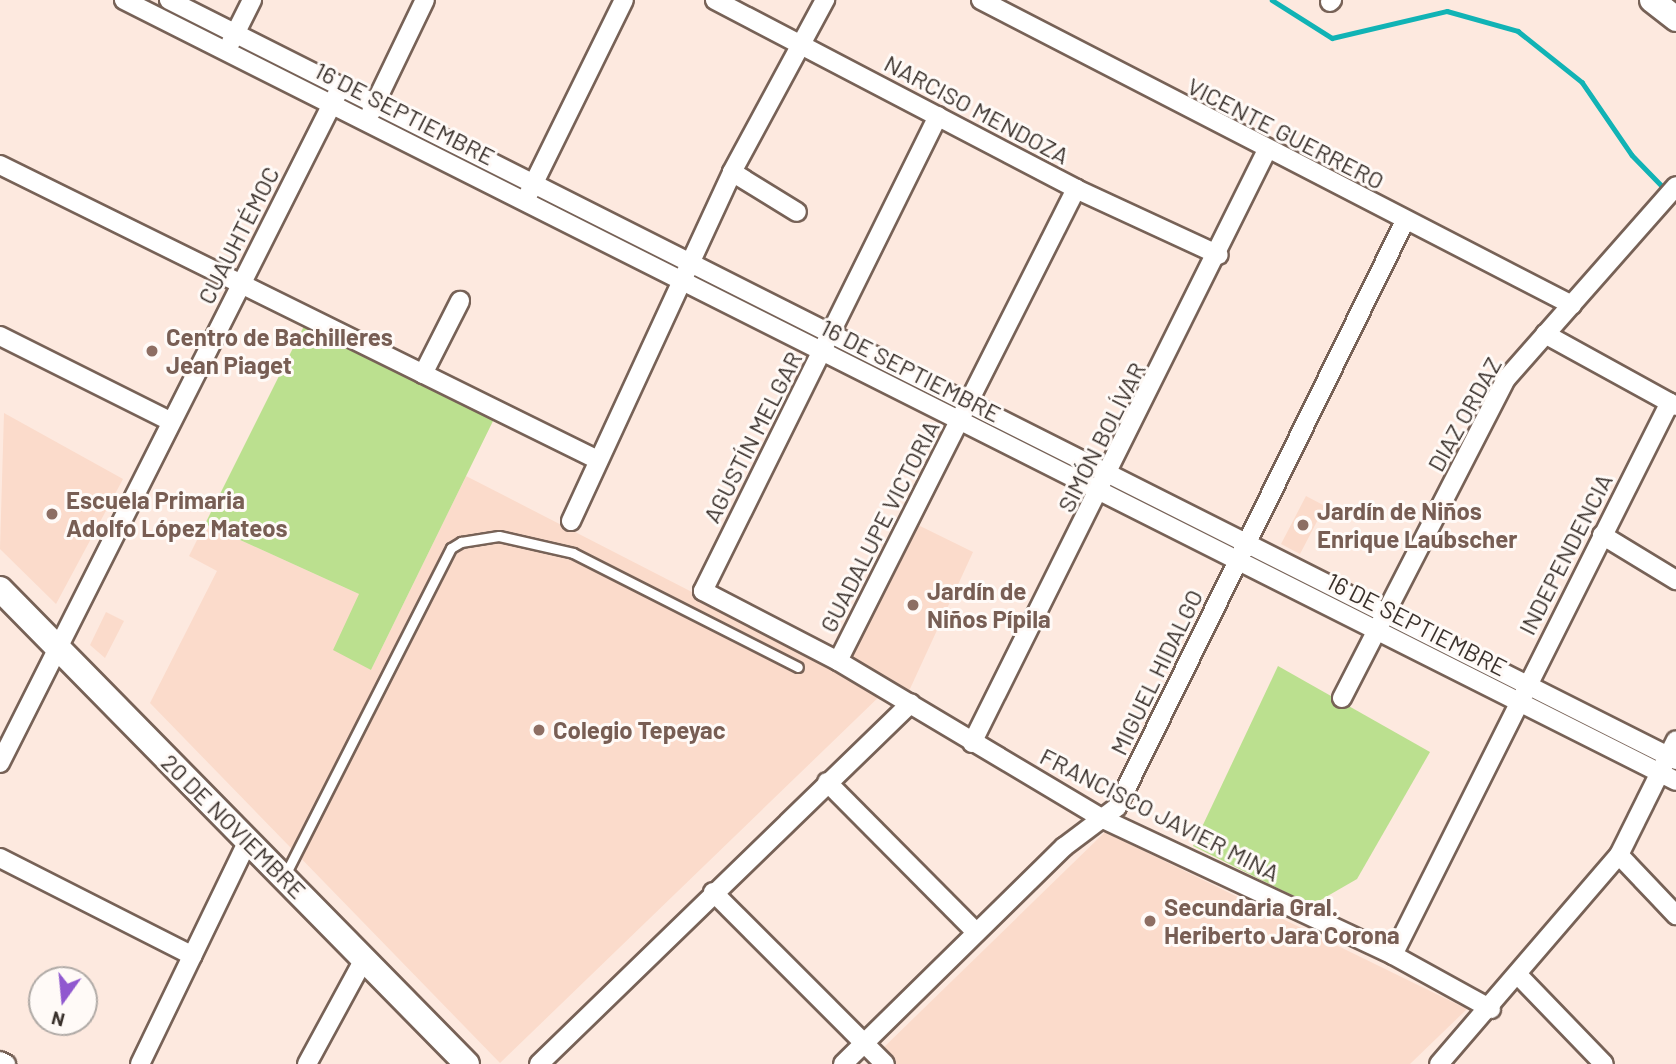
<!DOCTYPE html>
<meta charset="utf-8">
<style>
body{margin:0}
#map{position:relative;width:1676px;height:1064px;overflow:hidden;background:#fde9df;font-family:Barlow,sans-serif}
div>[style]{position:absolute}
[style*='--x']{left:calc(var(--x)*1px);top:calc(var(--y)*1px);width:calc(var(--w)*1px);rotate:calc(var(--a)*1deg)}
.built>*{inset:0;background:#fbdbcb}
.green>*{inset:0;background:#bbe08f}
.stream>*{height:4.5px;margin:-2.25px;padding:0 2.25px;transform-origin:2.25px;border-radius:2.25px;background:#11b3b5}
.roads{filter:drop-shadow(2px 0 #776257) drop-shadow(-2px 0 #776257) drop-shadow(0 2px #776257) drop-shadow(0 -2px #776257)}
.lane>*{height:9px;margin:-4.5px;padding:0 4.5px;transform-origin:4.5px;border-radius:4.5px;background:#fff}
.street>*{height:18px;margin:-9px;padding:0 9px;transform-origin:9px;border-radius:9px;background:#fff}
.secondary>*{height:24px;margin:-12px;padding:0 12px;transform-origin:12px;border-radius:12px;background:#fff}
.dots>*{width:19px;height:19px;translate:-50% -50%;box-sizing:border-box;border:4px solid #fffaf7;border-radius:50%}
span{translate:-50% -50%;white-space:nowrap;text-align:center;line-height:1.15;-webkit-text-stroke:6px #fffaf7;paint-order:stroke}
.street-label{font-size:24px;color:#3a312c}
.education-label{font-size:24px;color:#785e54;font-weight:700}
.left{translate:0 -50%;text-align:left}
.north{position:absolute;left:28px;top:966px;width:70px;height:70px;box-sizing:border-box;background:#fffaf7;border:2px solid #b0aaa6;border-radius:50%;rotate:195deg;font-size:19px;font-weight:700;line-height:28px;text-align:center;color:#3a312c}
.north::after{content:'';display:block;margin:auto;width:24px;height:32px;background:#9058cf;clip-path:polygon(50% 0,100% 100%,50% 72%,0 100%)}
</style>
<div id="map">
<div class="built">
<i style="clip-path:polygon(4px 413px,123px 479px,56px 604px,0 549px)"></i>
<i style="clip-path:polygon(466px 476px,885px 691px,500px 1063px,150px 703px,217px 571px,189px 556px,205px 524px,359px 594px,371px 670px)"></i>
<i style="clip-path:polygon(1306px 496px,1325px 506px,1300px 554px,1281px 544px)"></i>
<i style="clip-path:polygon(918px 525px,973px 552px,909px 691px,850px 657px)"></i>
<i style="clip-path:polygon(106px 612px,124px 621px,105px 658px,90px 645px)"></i>
<i style="clip-path:polygon(1105px 832px,1467px 1009px,1410px 1064px,895px 1064px,881px 1050px)"></i>
</div>
<div class="green">
<i style="clip-path:polygon(304px 326px,494px 419px,371px 670px,333px 650px,359px 594px,205px 524px)"></i>
<i style="clip-path:polygon(1278px 666px,1430px 752px,1357px 879px,1312px 905px,1193px 846px)"></i>
</div>
<div class="stream">
<i style="--x:1272;--y:0;--w:71;--a:32.3"></i>
<i style="--x:1332;--y:38;--w:118;--a:-13.2"></i>
<i style="--x:1447;--y:11;--w:74;--a:15.7"></i>
<i style="--x:1518;--y:31;--w:82;--a:38.6"></i>
<i style="--x:1582;--y:82;--w:88;--a:55.6"></i>
<i style="--x:1632;--y:155;--w:49;--a:45.8"></i>
</div>
<div class="roads">
<div class="lane">
<i style="--x:284;--y:877;--w:369;--a:-63.1"></i>
<i style="--x:451;--y:548;--w:12;--a:-31"></i>
<i style="--x:461;--y:542;--w:38;--a:-9"></i>
<i style="--x:499;--y:536;--w:76;--a:12.9"></i>
<i style="--x:573;--y:553;--w:252;--a:26.9"></i>
</div>
<div class="street">
<i style="--x:124;--y:0;--w:1737;--a:26.71"></i>
<i style="--x:169;--y:0;--w:1688;--a:26.76"></i>
<i style="--x:715;--y:0;--w:407;--a:27.6"></i>
<i style="--x:1076;--y:189;--w:157;--a:24.8"></i>
<i style="--x:981;--y:0;--w:665;--a:27.3"></i>
<i style="--x:1330;--y:2;--w:3;--a:-45"></i>
<i style="--x:231;--y:42;--w:47;--a:-63.4"></i>
<i style="--x:371;--y:112;--w:124;--a:-64.3"></i>
<i style="--x:938;--y:116;--w:530;--a:116.32"></i>
<i style="--x:703;--y:591;--w:152;--a:27.4"></i>
<i style="--x:838;--y:661;--w:309;--a:30.8"></i>
<i style="--x:1103;--y:819;--w:320;--a:25.1"></i>
<i style="--x:1393;--y:955;--w:112;--a:28.9"></i>
<i style="--x:0;--y:165;--w:665;--a:26.26"></i>
<i style="--x:732;--y:172;--w:76;--a:31.6"></i>
<i style="--x:528;--y:195;--w:217;--a:-63.8"></i>
<i style="--x:1545;--y:334;--w:149;--a:28.8"></i>
<i style="--x:0;--y:336;--w:190;--a:26.6"></i>
<i style="--x:423;--y:374;--w:82;--a:-63.1"></i>
<i style="--x:571;--y:521;--w:384;--a:-65.2"></i>
<i style="--x:732;--y:172;--w:196;--a:-61.6"></i>
<i style="--x:1602;--y:535;--w:87;--a:31.3"></i>
<i style="--x:838;--y:661;--w:529;--a:-63.24"></i>
<i style="--x:1342;--y:698;--w:359;--a:-62.8"></i>
<i style="--x:1506;--y:379;--w:257;--a:-48.6"></i>
<i style="--x:972;--y:743;--w:662;--a:-63.55"></i>
<i style="--x:0;--y:763;--w:749;--a:-63.26"></i>
<i style="--x:827;--y:782;--w:211;--a:45.2"></i>
<i style="--x:1619;--y:855;--w:83;--a:46.5"></i>
<i style="--x:0;--y:858;--w:216;--a:26.9"></i>
<i style="--x:713;--y:892;--w:243;--a:45"></i>
<i style="--x:1393;--y:955;--w:618;--a:-63.39"></i>
<i style="--x:1519;--y:976;--w:122;--a:46"></i>
<i style="--x:0;--y:1061;--w:7;--a:27"></i>
<i style="--x:140;--y:1064;--w:248;--a:-64.2"></i>
<i style="--x:307;--y:1064;--w:119;--a:-61.5"></i>
<i style="--x:539;--y:1064;--w:518;--a:-44.14"></i>
<i style="--x:843;--y:1064;--w:310;--a:-44.5"></i>
<i style="--x:1064;--y:847;--w:66;--a:-37"></i>
<i style="--x:1117;--y:807;--w:653;--a:-63.83"></i>
<i style="--x:1439;--y:1064;--w:276;--a:-49.3"></i>
<i style="--x:1619;--y:855;--w:128;--a:-63.6"></i>
</div>
<div class="secondary">
<i style="--x:1652;--y:0;--w:31;--a:38"></i>
<i style="--x:0;--y:589;--w:666;--a:45.49"></i>
</div>
</div>
<div class="dots">
<i style="left:152px;top:351px;background:#8d6e63"></i>
<i style="left:52px;top:514px;background:#8d6e63"></i>
<i style="left:1303px;top:525px;background:#8d6e63"></i>
<i style="left:913px;top:605px;background:#8d6e63"></i>
<i style="left:539px;top:730px;background:#8d6e63"></i>
<i style="left:1150px;top:921px;background:#8d6e63"></i>
</div>
<div class="street-label">
<span style="left:977px;top:109px;rotate:28deg">NARCISO MENDOZA</span>
<span style="left:405px;top:113px;rotate:27deg">16 DE SEPTIEMBRE</span>
<span style="left:1286px;top:133px;rotate:27deg">VICENTE GUERRERO</span>
<span style="left:238px;top:235px;rotate:-63deg">CUAUHTÉMOC</span>
<span style="left:911px;top:370px;rotate:27deg">16 DE SEPTIEMBRE</span>
<span style="left:1464px;top:414px;rotate:-61deg">DIAZ ORDAZ</span>
<span style="left:752px;top:437px;rotate:-63deg">AGUSTÍN MELGAR</span>
<span style="left:1101px;top:437px;rotate:-63deg">SIMÓN BOLÍVAR</span>
<span style="left:879px;top:526px;rotate:-63deg">GUADALUPE VICTORIA</span>
<span style="left:1565px;top:554px;rotate:-63deg">INDEPENDENCIA</span>
<span style="left:1417px;top:624px;rotate:27deg">16 DE SEPTIEMBRE</span>
<span style="left:1156px;top:672px;rotate:-64deg">MIGUEL HIDALGO</span>
<span style="left:1160px;top:814px;rotate:27deg">FRANCISCO JAVIER MINA</span>
<span style="left:234px;top:826px;rotate:45deg">20 DE NOVIEMBRE</span>
</div>
<div class="education-label">
<span class="left" style="left:166px;top:351px">Centro de Bachilleres<br>Jean Piaget</span>
<span class="left" style="left:66px;top:514px">Escuela Primaria<br>Adolfo López Mateos</span>
<span class="left" style="left:1317px;top:525px">Jardín de Niños<br>Enrique Laubscher</span>
<span class="left" style="left:927px;top:605px">Jardín de<br>Niños Pípila</span>
<span class="left" style="left:553px;top:730px">Colegio Tepeyac</span>
<span class="left" style="left:1164px;top:921px">Secundaria Gral.<br>Heriberto Jara Corona</span>
</div>
<div class="north">N</div>
</div>
